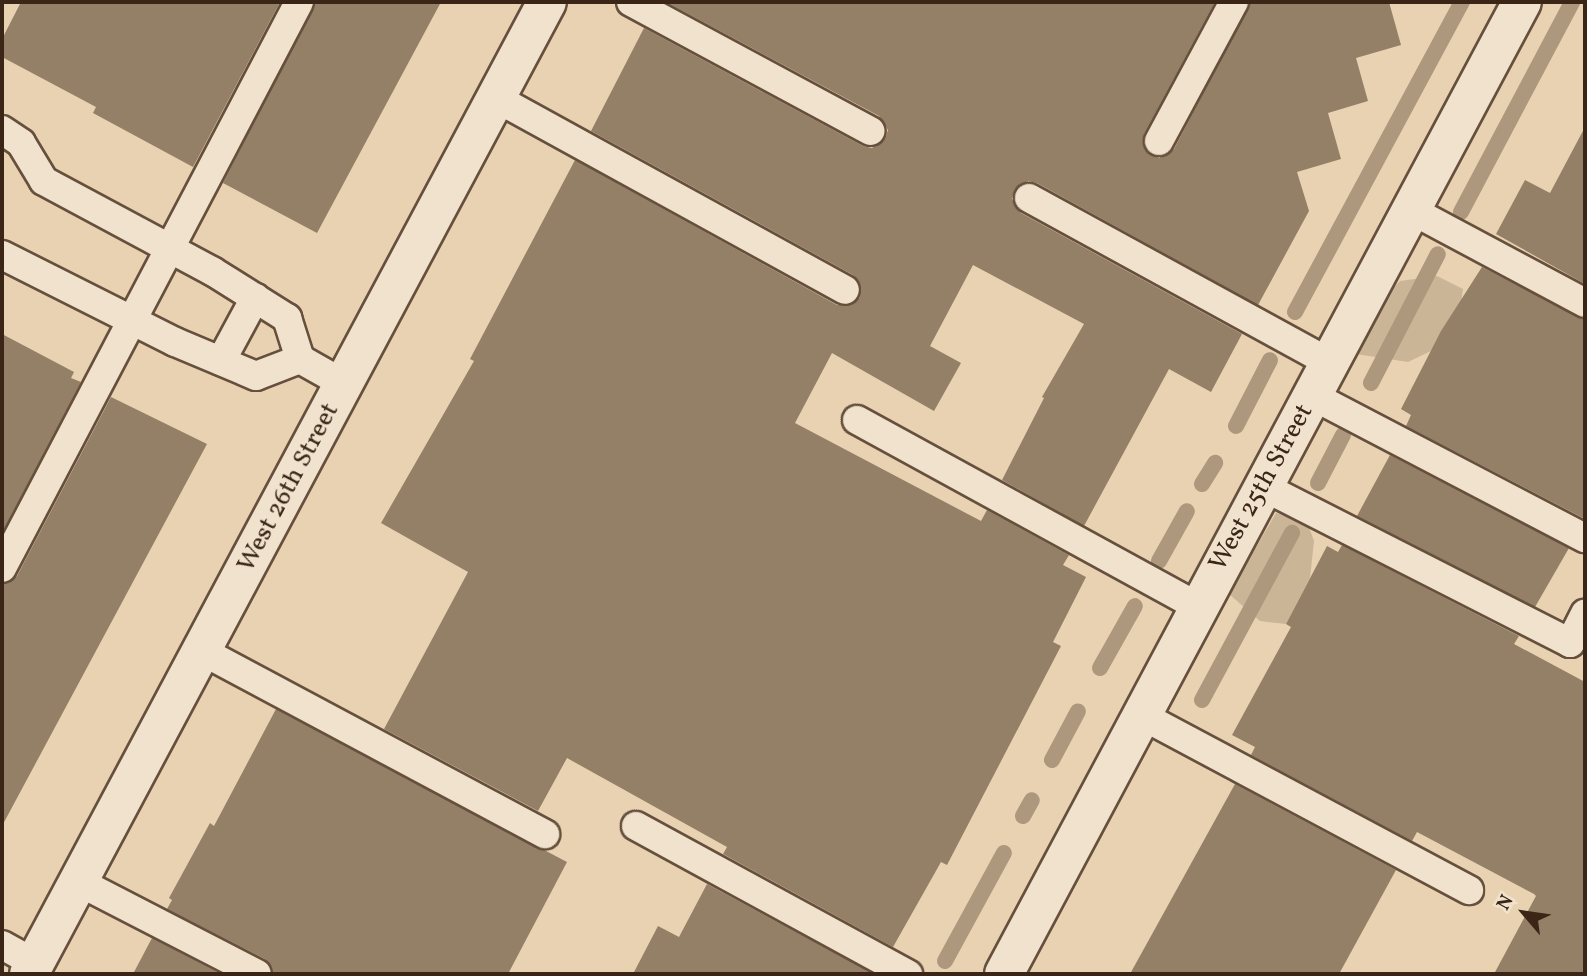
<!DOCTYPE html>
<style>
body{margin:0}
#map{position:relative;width:1587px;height:976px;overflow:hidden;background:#e8d2b2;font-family:Vollkorn,serif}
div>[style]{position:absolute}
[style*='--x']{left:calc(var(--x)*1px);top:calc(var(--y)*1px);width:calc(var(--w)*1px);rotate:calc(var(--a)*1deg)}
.green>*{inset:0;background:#cab597}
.stream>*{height:16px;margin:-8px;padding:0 8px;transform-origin:8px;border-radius:8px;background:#ad977d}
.building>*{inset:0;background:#947f67}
.roads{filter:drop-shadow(2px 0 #66503d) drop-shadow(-2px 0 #66503d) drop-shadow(0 2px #66503d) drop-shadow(0 -2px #66503d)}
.service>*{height:28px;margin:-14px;padding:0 14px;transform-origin:14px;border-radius:14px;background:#f0e2cd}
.minor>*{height:38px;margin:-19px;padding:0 19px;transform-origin:19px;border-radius:19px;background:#f0e2cd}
span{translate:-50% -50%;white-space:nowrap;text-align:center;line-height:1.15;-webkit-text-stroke:5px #f0e2cd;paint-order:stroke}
.street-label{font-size:26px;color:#3a2516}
.frame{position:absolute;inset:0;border:4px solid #3a2516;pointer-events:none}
.north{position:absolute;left:1489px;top:878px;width:70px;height:70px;-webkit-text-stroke:5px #f0e2cd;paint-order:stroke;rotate:299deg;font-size:19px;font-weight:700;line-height:28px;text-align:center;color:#3a2516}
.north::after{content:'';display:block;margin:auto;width:24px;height:32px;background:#3a2516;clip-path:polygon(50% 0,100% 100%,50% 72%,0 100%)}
</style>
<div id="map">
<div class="green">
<i style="clip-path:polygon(1437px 276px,1463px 289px,1456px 339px,1408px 362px,1356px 354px,1373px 308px,1400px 281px)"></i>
<i style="clip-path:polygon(1276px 513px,1307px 522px,1314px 541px,1310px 578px,1286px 624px,1260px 621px,1229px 594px)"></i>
</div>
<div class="stream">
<i style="--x:1461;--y:212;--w:238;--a:-62.1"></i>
<i style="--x:1295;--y:312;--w:352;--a:-61.7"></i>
<i style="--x:1371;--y:383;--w:145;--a:-62.6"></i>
<i style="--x:1236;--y:426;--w:74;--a:-62.7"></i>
<i style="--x:1318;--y:483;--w:54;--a:-62.5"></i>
<i style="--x:1202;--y:484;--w:25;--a:-58"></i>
<i style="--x:1159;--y:561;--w:57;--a:-60.8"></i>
<i style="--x:1100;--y:668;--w:71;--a:-60.6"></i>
<i style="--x:1202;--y:700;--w:190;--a:-61.7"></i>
<i style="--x:1052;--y:760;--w:55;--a:-62"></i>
<i style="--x:1023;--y:816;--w:18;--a:-61"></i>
<i style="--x:945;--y:961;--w:123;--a:-61.4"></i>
</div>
<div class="building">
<i style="clip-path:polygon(21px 2px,280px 2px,193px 167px,93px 113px,96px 107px,2px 57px,2px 39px)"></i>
<i style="clip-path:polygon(316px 2px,441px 2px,317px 233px,223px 183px)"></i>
<i style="clip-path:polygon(666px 2px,1215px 2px,1144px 134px,1145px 149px,1159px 158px,1174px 149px,1251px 2px,1389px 2px,1401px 45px,1356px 58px,1368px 101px,1328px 113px,1341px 159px,1297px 172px,1309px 211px,1258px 305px,1037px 183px,1028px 181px,1015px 189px,1012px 199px,1021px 213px,1242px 334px,1211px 392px,1169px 369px,1084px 526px,1002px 480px,1044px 398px,1042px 397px,1084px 324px,973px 265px,930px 346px,961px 363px,934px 411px,832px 353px,795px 423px,981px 521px,987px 510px,1069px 555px,1063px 565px,1086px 577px,1053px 642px,1061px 646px,947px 865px,941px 862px,893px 947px,723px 854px,727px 847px,567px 758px,538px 811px,384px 729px,468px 572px,381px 523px,474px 361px,470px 359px,575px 160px,837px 305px,853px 304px,860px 297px,859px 282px,853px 275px,591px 131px,644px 28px,863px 146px,872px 148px,885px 139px,888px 130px,879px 116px)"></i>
<i style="clip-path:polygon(1585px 127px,1585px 284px,1496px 234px,1525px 180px,1550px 193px)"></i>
<i style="clip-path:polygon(1482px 267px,1585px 320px,1585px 519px,1406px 426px,1411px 415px,1401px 409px,1441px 331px)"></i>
<i style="clip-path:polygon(2px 334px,74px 372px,71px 378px,81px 382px,2px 533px)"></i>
<i style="clip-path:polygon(111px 397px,207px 444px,2px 826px,2px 584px,17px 576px)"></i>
<i style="clip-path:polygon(1390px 455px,1569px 548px,1535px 607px,1357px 516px)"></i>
<i style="clip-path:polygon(1342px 545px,1519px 636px,1514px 644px,1585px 682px,1585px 974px,1494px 974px,1536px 896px,1534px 894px,1417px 832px,1412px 841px,1251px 755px,1255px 747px,1232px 735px,1291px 627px,1286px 624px,1327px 546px,1338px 552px)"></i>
<i style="clip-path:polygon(276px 709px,567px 862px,508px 974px,273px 974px,271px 966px,265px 959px,167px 909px,172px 900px,169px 898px,210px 823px,214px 826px)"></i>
<i style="clip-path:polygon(1235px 784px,1396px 870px,1339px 974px,1130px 974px)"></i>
<i style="clip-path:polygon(707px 884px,874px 974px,633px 974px,658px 926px,679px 937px)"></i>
<i style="clip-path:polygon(152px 938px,221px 974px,133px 974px)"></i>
</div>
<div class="roads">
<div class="service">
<i style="--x:631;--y:2;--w:272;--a:28.3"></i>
<i style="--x:496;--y:98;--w:398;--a:28.8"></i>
<i style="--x:2;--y:130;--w:23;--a:34"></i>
<i style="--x:21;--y:143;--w:44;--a:58.8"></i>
<i style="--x:44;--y:181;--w:191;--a:28.2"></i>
<i style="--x:212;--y:271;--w:89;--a:32.1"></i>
<i style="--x:287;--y:318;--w:43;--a:72.4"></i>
<i style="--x:300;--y:359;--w:47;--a:158.9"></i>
<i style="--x:256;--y:376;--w:88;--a:-157.2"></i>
<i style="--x:175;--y:342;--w:194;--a:-153.3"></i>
<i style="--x:1159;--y:141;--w:158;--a:-61.7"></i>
<i style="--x:1029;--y:198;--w:343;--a:28.7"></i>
<i style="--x:1411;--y:210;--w:197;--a:28.1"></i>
<i style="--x:300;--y:359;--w:51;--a:29.6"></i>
<i style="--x:221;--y:361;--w:72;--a:-61.6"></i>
<i style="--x:1313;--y:396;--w:307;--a:27.6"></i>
<i style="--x:857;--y:420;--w:389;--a:28.7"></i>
<i style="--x:1262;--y:486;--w:346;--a:27"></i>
<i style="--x:1570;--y:643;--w:33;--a:-63"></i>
<i style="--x:2;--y:568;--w:639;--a:-62.31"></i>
<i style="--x:202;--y:651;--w:389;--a:28.1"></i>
<i style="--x:1141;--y:715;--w:372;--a:28.1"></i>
<i style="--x:636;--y:826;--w:310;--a:28.6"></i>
<i style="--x:79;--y:882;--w:200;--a:27.3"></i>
<i style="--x:2;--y:945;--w:38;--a:29"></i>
</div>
<div class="minor">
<i style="--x:29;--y:974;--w:1101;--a:-61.95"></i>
<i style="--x:1004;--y:974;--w:1101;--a:-61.95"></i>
</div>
</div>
<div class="street-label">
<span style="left:289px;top:488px;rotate:-62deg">West 26th Street</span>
<span style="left:1262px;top:488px;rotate:-61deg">West 25th Street</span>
</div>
<div class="frame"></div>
<div class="north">N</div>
</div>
